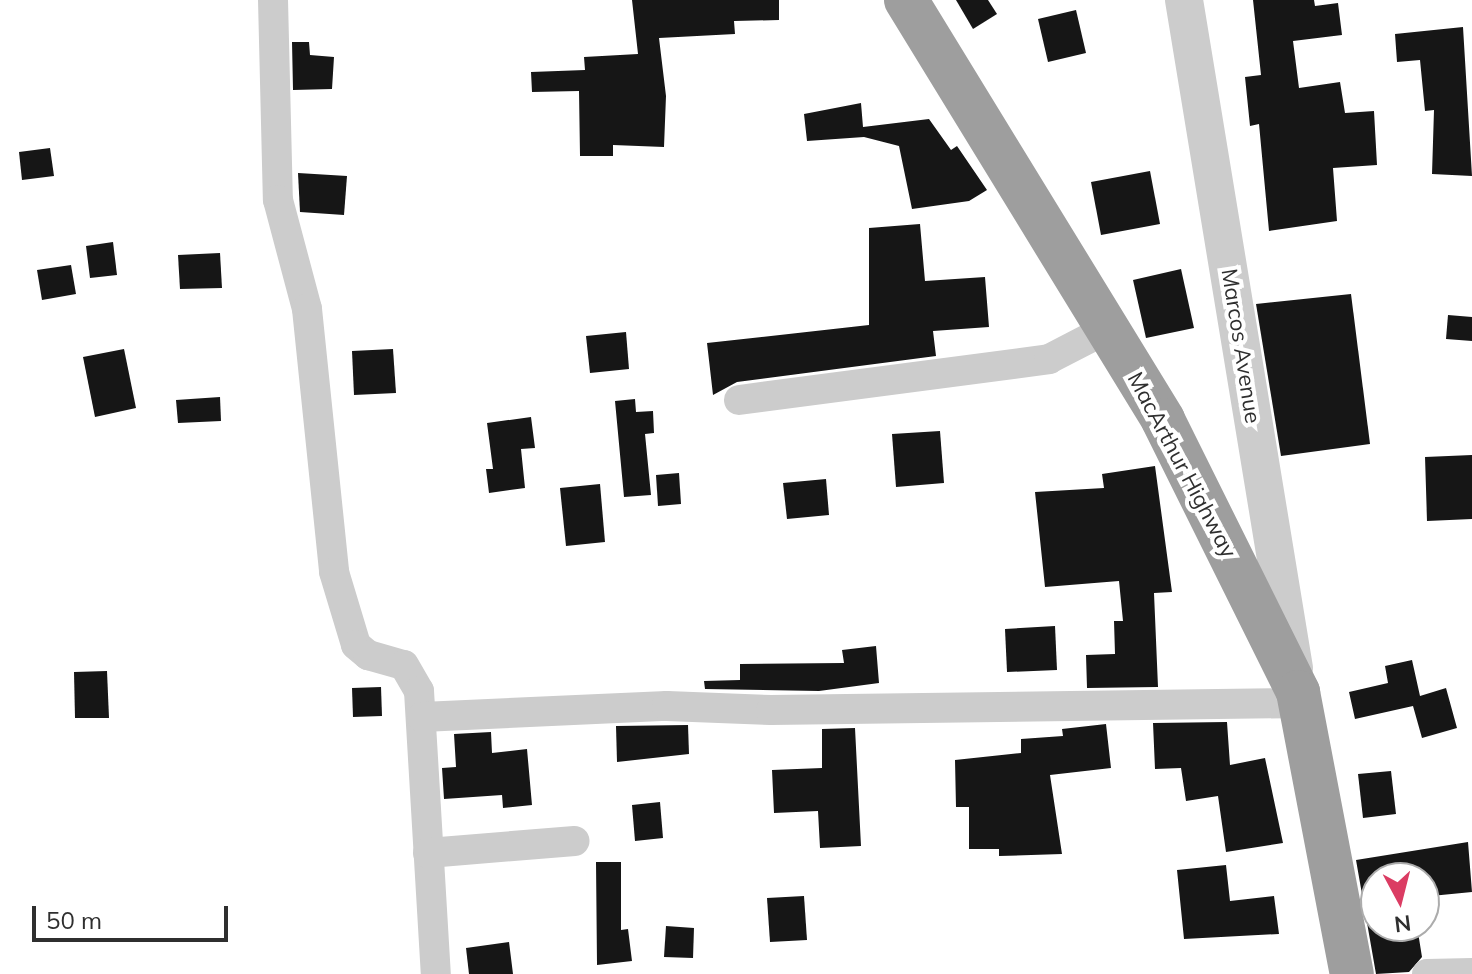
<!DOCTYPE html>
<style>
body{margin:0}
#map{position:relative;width:1472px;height:974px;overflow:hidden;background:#fff;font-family:Mulish,sans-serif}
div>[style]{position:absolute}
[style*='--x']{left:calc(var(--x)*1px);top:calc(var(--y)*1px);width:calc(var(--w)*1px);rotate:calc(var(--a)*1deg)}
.building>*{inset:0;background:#161616}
.minor>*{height:30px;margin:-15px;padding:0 15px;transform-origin:15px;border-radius:15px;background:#ccc}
.tertiary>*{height:38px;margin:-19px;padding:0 19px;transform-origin:19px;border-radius:19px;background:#ccc}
.trunk>*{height:44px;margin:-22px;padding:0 22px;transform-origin:22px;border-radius:22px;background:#9e9e9e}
span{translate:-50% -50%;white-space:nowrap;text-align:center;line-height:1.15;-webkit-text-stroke:8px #fff;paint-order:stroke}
.street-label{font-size:22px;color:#2f2f2f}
.north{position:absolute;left:1360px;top:862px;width:80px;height:80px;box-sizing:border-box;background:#fff;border:2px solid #acacac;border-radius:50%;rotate:173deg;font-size:22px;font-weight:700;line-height:32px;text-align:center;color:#2f2f2f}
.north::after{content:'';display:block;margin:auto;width:28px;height:36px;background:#db3c63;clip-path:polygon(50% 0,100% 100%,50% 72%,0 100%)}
.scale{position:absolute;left:32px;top:906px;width:196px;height:36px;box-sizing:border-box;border:4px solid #2f2f2f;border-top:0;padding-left:10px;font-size:24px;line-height:28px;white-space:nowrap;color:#2f2f2f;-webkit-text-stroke:6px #fff;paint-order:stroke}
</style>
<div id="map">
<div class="building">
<i style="clip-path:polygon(632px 0,779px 0,779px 20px,734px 21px,735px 34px,659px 38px,666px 96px,664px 147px,613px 145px,613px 156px,580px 156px,579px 91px,532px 92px,531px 72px,585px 70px,584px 57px,638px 54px)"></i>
<i style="clip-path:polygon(956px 0,988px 0,997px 14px,973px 29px)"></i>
<i style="clip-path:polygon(1253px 0,1314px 0,1315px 6px,1338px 3px,1342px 35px,1293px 41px,1299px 88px,1340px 82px,1345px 113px,1374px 111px,1377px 165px,1333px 168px,1337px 221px,1269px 231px,1259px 124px,1250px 126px,1245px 77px,1261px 75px)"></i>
<i style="clip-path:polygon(1076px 10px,1086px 53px,1048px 62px,1038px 19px)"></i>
<i style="clip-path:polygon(1463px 27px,1472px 176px,1432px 174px,1434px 110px,1425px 111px,1420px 60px,1397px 62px,1395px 34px)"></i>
<i style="clip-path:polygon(292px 42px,309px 42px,310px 55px,334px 57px,332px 89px,293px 90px)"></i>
<i style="clip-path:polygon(861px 103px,863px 127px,929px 119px,951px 150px,957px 146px,987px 190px,969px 201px,912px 209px,899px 146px,864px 137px,807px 141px,804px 114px)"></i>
<i style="clip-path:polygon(50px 148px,54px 176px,22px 180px,19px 152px)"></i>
<i style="clip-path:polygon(1150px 171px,1160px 224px,1101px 235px,1091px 182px)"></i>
<i style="clip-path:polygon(298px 173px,347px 176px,344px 215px,300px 212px)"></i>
<i style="clip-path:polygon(920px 224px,925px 281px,985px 277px,989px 327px,933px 331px,936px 356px,737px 382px,713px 395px,707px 343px,869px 325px,869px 228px)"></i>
<i style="clip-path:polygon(113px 242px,117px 275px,90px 278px,86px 246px)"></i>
<i style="clip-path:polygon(220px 253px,222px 288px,180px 289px,178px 255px)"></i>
<i style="clip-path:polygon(71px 265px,76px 294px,42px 300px,37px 270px)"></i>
<i style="clip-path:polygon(1181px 269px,1194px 328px,1146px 338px,1133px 280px)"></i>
<i style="clip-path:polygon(1351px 294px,1370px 444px,1281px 456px,1256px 304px)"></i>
<i style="clip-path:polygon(1448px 315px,1472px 317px,1472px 341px,1446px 339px)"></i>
<i style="clip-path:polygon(626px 332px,629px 369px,590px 373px,586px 336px)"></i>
<i style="clip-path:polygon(124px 349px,136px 408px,95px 417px,83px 357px)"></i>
<i style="clip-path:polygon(393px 349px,396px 393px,354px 395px,352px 351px)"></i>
<i style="clip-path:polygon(220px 397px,221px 421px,178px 423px,176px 400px)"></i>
<i style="clip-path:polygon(635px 399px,636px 412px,653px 411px,654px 433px,645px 434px,651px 495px,624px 497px,615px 401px)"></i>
<i style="clip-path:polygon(531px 417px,535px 448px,521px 449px,525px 488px,489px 493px,486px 469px,493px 469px,487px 423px)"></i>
<i style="clip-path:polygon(940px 431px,944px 483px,896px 487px,892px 434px)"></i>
<i style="clip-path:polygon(1472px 455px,1472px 519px,1427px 521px,1425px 457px)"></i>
<i style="clip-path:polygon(1155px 466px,1172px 592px,1154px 593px,1158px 687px,1087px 688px,1086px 655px,1115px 654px,1114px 621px,1123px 621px,1119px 581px,1045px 587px,1035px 492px,1104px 488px,1102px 474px)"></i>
<i style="clip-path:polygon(679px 473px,681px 504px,658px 506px,656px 475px)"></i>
<i style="clip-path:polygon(826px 479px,829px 515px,787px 519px,783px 483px)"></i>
<i style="clip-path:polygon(600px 484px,605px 542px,566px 546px,560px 488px)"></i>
<i style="clip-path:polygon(1055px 626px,1057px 670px,1007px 672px,1005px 629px)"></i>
<i style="clip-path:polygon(876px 646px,879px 683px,819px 691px,705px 689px,704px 681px,740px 680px,740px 664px,844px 663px,842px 650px)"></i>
<i style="clip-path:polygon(1412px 660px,1420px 696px,1446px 688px,1457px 728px,1422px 738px,1413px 706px,1355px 719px,1349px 692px,1388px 683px,1385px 666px)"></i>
<i style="clip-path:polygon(107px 671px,109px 718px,75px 718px,74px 672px)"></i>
<i style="clip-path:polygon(381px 687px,382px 716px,353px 717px,352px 688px)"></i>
<i style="clip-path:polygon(1227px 722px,1230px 765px,1265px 758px,1283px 843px,1226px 852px,1218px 796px,1186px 801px,1181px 768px,1155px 769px,1153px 723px)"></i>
<i style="clip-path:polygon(1106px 724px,1111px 768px,1050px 775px,1062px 854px,999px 856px,999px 849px,969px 849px,969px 807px,956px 807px,955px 760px,1021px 753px,1021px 739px,1063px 736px,1062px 729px)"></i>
<i style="clip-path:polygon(688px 725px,689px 754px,617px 762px,616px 726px)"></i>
<i style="clip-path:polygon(855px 728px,861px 846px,820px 848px,818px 811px,774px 813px,772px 770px,822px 768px,822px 729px)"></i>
<i style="clip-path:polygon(491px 732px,492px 753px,527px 749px,532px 805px,503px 808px,502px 795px,444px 799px,442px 768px,456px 767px,454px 734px)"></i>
<i style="clip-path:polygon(1391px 771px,1396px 814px,1363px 818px,1358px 774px)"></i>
<i style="clip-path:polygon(660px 802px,663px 838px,635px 841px,632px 805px)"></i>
<i style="clip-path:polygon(1468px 842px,1472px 892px,1431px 896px,1429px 878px,1376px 878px,1376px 926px,1417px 926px,1422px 957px,1409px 972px,1376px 974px,1356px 860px)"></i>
<i style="clip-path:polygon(596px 862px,621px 862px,621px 930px,628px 929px,632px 961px,597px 965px)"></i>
<i style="clip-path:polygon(1226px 865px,1230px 901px,1274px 896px,1279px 934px,1184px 939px,1177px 870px)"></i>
<i style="clip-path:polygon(804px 896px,807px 940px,770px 942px,767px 898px)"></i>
<i style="clip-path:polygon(666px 926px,694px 928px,693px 958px,664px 957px)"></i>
<i style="clip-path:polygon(509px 942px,513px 974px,469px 974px,466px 948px)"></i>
</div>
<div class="minor">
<i style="--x:273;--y:0;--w:200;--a:88.6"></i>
<i style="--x:278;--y:200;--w:113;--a:75.1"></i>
<i style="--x:307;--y:309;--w:264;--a:84.1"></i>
<i style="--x:334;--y:572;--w:76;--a:73.2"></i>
<i style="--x:356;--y:645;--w:16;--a:40"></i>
<i style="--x:368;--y:655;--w:37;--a:16"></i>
<i style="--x:404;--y:665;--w:30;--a:60"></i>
<i style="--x:419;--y:691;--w:284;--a:86.6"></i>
<i style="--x:739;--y:400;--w:313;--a:-7.5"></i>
<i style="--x:1049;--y:359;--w:65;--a:-27.3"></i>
<i style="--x:422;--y:717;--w:245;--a:-2.6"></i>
<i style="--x:667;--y:706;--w:104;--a:2.2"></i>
<i style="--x:771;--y:710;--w:530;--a:-0.76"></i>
<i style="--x:428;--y:853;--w:147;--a:-4.7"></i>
<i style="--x:1427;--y:974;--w:45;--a:-1.3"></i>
</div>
<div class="tertiary">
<i style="--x:1184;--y:0;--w:677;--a:80.65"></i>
</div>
<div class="trunk">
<i style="--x:906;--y:0;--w:492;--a:58.5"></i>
<i style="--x:1163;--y:420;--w:304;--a:63.6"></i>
<i style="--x:1298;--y:692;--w:287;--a:79.2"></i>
</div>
<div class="street-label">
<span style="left:1241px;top:346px;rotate:81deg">Marcos Avenue</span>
<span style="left:1182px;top:465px;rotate:62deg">MacArthur Highway</span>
</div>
<div class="north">N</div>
<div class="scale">50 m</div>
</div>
